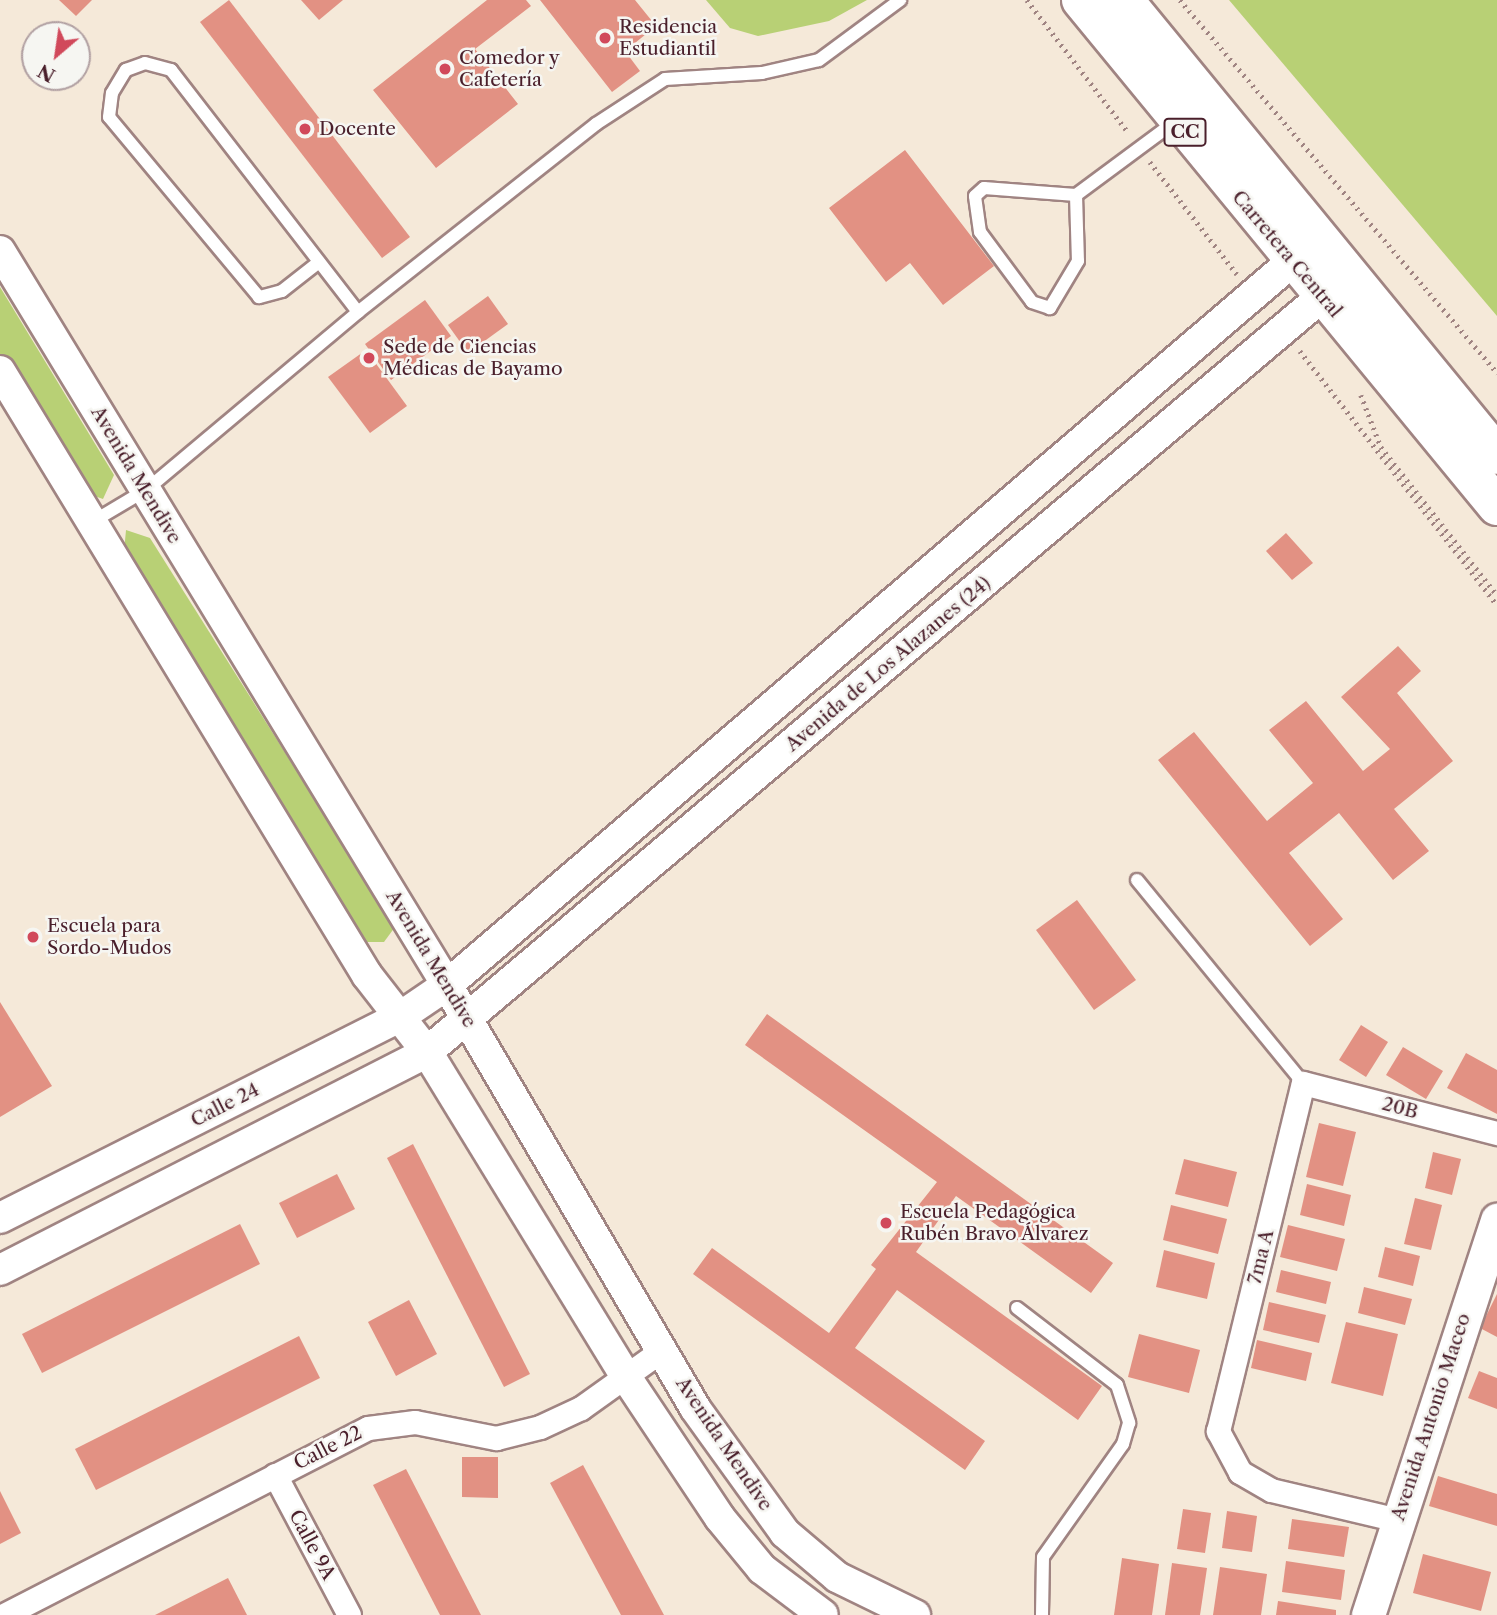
<!DOCTYPE html>
<meta charset="utf-8">
<style>
body{margin:0}
#map{position:relative;width:1497px;height:1615px;overflow:hidden;background:#f5e9d9;font-family:"Libre Caslon Text",serif}
div>[style]{position:absolute}
[style*='--x']{left:calc(var(--x)*1px);top:calc(var(--y)*1px);width:calc(var(--w)*1px);rotate:calc(var(--a)*1deg)}
.green>*{inset:0;background:#b8d075}
.building>*{inset:0;background:#e29183}
.path>*{height:4.5px;margin-top:-2.25px;transform-origin:0;background:repeating-linear-gradient(90deg,#a08482 0 2px,transparent 0 7px)}
.roads{filter:drop-shadow(2px 0 #a08482) drop-shadow(-2px 0 #a08482) drop-shadow(0 2px #a08482) drop-shadow(0 -2px #a08482)}
.service>*{height:12px;margin:-6px;padding:0 6px;transform-origin:6px;border-radius:6px;background:#fff}
.minor>*{height:23px;margin:-11.5px;padding:0 11.5px;transform-origin:11.5px;border-radius:11.5px;background:#fff}
.tertiary>*{height:30px;margin:-15px;padding:0 15px;transform-origin:15px;border-radius:15px;background:#fff}
.secondary>*{height:33px;margin:-16.5px;padding:0 16.5px;transform-origin:16.5px;border-radius:16.5px;background:#fff}
.trunk>*{height:38px;margin:-19px;padding:0 19px;transform-origin:19px;border-radius:19px;background:#fff}
.dots>*{width:19px;height:19px;translate:-50% -50%;box-sizing:border-box;border:4px solid #f6f6f2;border-radius:50%}
span{translate:-50% -50%;white-space:nowrap;text-align:center;line-height:1.15;-webkit-text-stroke:5px #f6f6f2;paint-order:stroke}
.shield-label span{padding:2px 5px;background:#f6f6f2;border:2px solid;border-radius:5px;-webkit-text-stroke-width:0}
.shield-label{font-size:18px;color:#4a1f2b;font-weight:700}
.poi-label{font-size:19px;color:#4a1f2b}
.left{translate:0 -50%;text-align:left}
.street-label{font-size:19px;color:#4a1f2b}
.north{position:absolute;left:21px;top:21px;width:70px;height:70px;box-sizing:border-box;background:#f6f6f2;border:2px solid #b1a0a2;border-radius:50%;rotate:209deg;font-size:19px;font-weight:700;line-height:28px;text-align:center;color:#4a1f2b}
.north::after{content:'';display:block;margin:auto;width:24px;height:32px;background:#d1495b;clip-path:polygon(50% 0,100% 100%,50% 72%,0 100%)}
</style>
<div id="map">
<div class="green">
<i style="clip-path:polygon(706px 0,867px 0,829px 21px,758px 36px,730px 28px)"></i>
<i style="clip-path:polygon(1229px 0,1497px 0,1497px 316px)"></i>
<i style="clip-path:polygon(0 287px,114px 475px,103px 499px,83px 492px,0 360px)"></i>
<i style="clip-path:polygon(126px 530px,150px 538px,395px 927px,384px 942px,367px 942px,123px 562px)"></i>
</div>
<div class="building">
<i style="clip-path:polygon(59px 0,92px 0,76px 16px)"></i>
<i style="clip-path:polygon(229px 0,410px 237px,382px 258px,200px 22px)"></i>
<i style="clip-path:polygon(301px 0,343px 0,319px 20px)"></i>
<i style="clip-path:polygon(487px 0,526px 0,531px 6px,475px 49px,518px 104px,436px 168px,373px 90px)"></i>
<i style="clip-path:polygon(540px 0,635px 0,656px 26px,625px 51px,640px 71px,612px 92px)"></i>
<i style="clip-path:polygon(905px 150px,994px 266px,943px 305px,910px 263px,886px 282px,829px 208px)"></i>
<i style="clip-path:polygon(488px 296px,508px 324px,468px 353px,448px 325px)"></i>
<i style="clip-path:polygon(425px 300px,451px 336px,391px 380px,365px 344px)"></i>
<i style="clip-path:polygon(366px 350px,407px 406px,370px 433px,328px 377px)"></i>
<i style="clip-path:polygon(1286px 533px,1313px 563px,1292px 580px,1266px 551px)"></i>
<i style="clip-path:polygon(1398px 646px,1421px 671px,1397px 693px,1453px 761px,1394px 809px,1429px 851px,1393px 880px,1339px 813px,1289px 853px,1343px 919px,1310px 946px,1158px 760px,1194px 732px,1267px 821px,1313px 783px,1269px 730px,1306px 701px,1363px 771px,1390px 749px,1341px 697px)"></i>
<i style="clip-path:polygon(1077px 900px,1136px 980px,1094px 1010px,1036px 930px)"></i>
<i style="clip-path:polygon(0 1002px,52px 1086px,0 1117px)"></i>
<i style="clip-path:polygon(767px 1014px,1113px 1263px,1091px 1293px,956px 1196px,916px 1252px,1102px 1386px,1078px 1420px,897px 1290px,855px 1348px,985px 1441px,965px 1470px,693px 1274px,712px 1248px,829px 1333px,876px 1269px,871px 1265px,937px 1182px,745px 1045px)"></i>
<i style="clip-path:polygon(1361px 1025px,1388px 1042px,1366px 1077px,1339px 1060px)"></i>
<i style="clip-path:polygon(1403px 1047px,1443px 1071px,1426px 1099px,1386px 1075px)"></i>
<i style="clip-path:polygon(1466px 1053px,1497px 1070px,1497px 1114px,1447px 1088px)"></i>
<i style="clip-path:polygon(1319px 1123px,1356px 1132px,1343px 1186px,1306px 1177px)"></i>
<i style="clip-path:polygon(413px 1144px,530px 1374px,504px 1387px,387px 1158px)"></i>
<i style="clip-path:polygon(1433px 1152px,1461px 1159px,1452px 1195px,1425px 1188px)"></i>
<i style="clip-path:polygon(1184px 1159px,1237px 1172px,1228px 1207px,1175px 1194px)"></i>
<i style="clip-path:polygon(337px 1174px,355px 1209px,297px 1238px,279px 1203px)"></i>
<i style="clip-path:polygon(1307px 1184px,1351px 1195px,1344px 1226px,1300px 1215px)"></i>
<i style="clip-path:polygon(1415px 1198px,1442px 1205px,1431px 1250px,1404px 1244px)"></i>
<i style="clip-path:polygon(1171px 1205px,1227px 1219px,1218px 1254px,1163px 1240px)"></i>
<i style="clip-path:polygon(240px 1224px,260px 1264px,42px 1373px,22px 1334px)"></i>
<i style="clip-path:polygon(1288px 1225px,1345px 1239px,1337px 1271px,1280px 1257px)"></i>
<i style="clip-path:polygon(1385px 1247px,1420px 1256px,1413px 1286px,1378px 1277px)"></i>
<i style="clip-path:polygon(1164px 1250px,1215px 1263px,1207px 1299px,1156px 1287px)"></i>
<i style="clip-path:polygon(1281px 1270px,1331px 1282px,1326px 1304px,1276px 1292px)"></i>
<i style="clip-path:polygon(1364px 1287px,1412px 1299px,1405px 1325px,1358px 1313px)"></i>
<i style="clip-path:polygon(1497px 1294px,1497px 1337px,1480px 1328px)"></i>
<i style="clip-path:polygon(409px 1300px,437px 1354px,396px 1376px,368px 1322px)"></i>
<i style="clip-path:polygon(1269px 1302px,1326px 1315px,1319px 1343px,1263px 1330px)"></i>
<i style="clip-path:polygon(1346px 1322px,1398px 1334px,1383px 1396px,1331px 1383px)"></i>
<i style="clip-path:polygon(1139px 1334px,1200px 1350px,1189px 1393px,1128px 1377px)"></i>
<i style="clip-path:polygon(299px 1336px,320px 1378px,96px 1490px,75px 1449px)"></i>
<i style="clip-path:polygon(1257px 1340px,1312px 1353px,1306px 1381px,1251px 1368px)"></i>
<i style="clip-path:polygon(1479px 1371px,1497px 1378px,1497px 1409px,1468px 1398px)"></i>
<i style="clip-path:polygon(462px 1457px,498px 1457px,498px 1498px,462px 1497px)"></i>
<i style="clip-path:polygon(583px 1465px,664px 1615px,621px 1615px,550px 1483px)"></i>
<i style="clip-path:polygon(406px 1469px,481px 1615px,440px 1615px,373px 1485px)"></i>
<i style="clip-path:polygon(1438px 1476px,1497px 1494px,1497px 1526px,1429px 1506px)"></i>
<i style="clip-path:polygon(0 1491px,21px 1533px,0 1544px)"></i>
<i style="clip-path:polygon(1183px 1509px,1211px 1513px,1205px 1553px,1177px 1549px)"></i>
<i style="clip-path:polygon(1227px 1511px,1257px 1516px,1252px 1552px,1222px 1548px)"></i>
<i style="clip-path:polygon(1292px 1519px,1349px 1527px,1344px 1557px,1288px 1549px)"></i>
<i style="clip-path:polygon(1423px 1554px,1491px 1572px,1481px 1611px,1413px 1593px)"></i>
<i style="clip-path:polygon(1122px 1558px,1159px 1564px,1152px 1615px,1114px 1615px)"></i>
<i style="clip-path:polygon(1286px 1561px,1345px 1570px,1341px 1600px,1282px 1592px)"></i>
<i style="clip-path:polygon(1172px 1563px,1207px 1568px,1200px 1615px,1165px 1615px)"></i>
<i style="clip-path:polygon(1220px 1567px,1267px 1574px,1261px 1615px,1213px 1615px)"></i>
<i style="clip-path:polygon(228px 1578px,247px 1615px,155px 1615px)"></i>
<i style="clip-path:polygon(1278px 1601px,1336px 1610px,1336px 1615px,1276px 1615px)"></i>
</div>
<div class="path">
<i style="--x:1027;--y:0;--w:166;--a:52.6"></i>
<i style="--x:1180;--y:0;--w:490;--a:49.6"></i>
<i style="--x:1150;--y:162;--w:142;--a:52.2"></i>
<i style="--x:1300;--y:351;--w:321;--a:52.2"></i>
<i style="--x:1361;--y:395;--w:56;--a:69"></i>
<i style="--x:1381;--y:447;--w:188;--a:51.9"></i>
</div>
<div class="roads">
<div class="service">
<i style="--x:1076;--y:195;--w:66;--a:88.3"></i>
<i style="--x:1078;--y:261;--w:55;--a:120.8"></i>
<i style="--x:1050;--y:308;--w:19;--a:-162"></i>
<i style="--x:1032;--y:302;--w:87;--a:-126.6"></i>
<i style="--x:980;--y:232;--w:36;--a:-98"></i>
<i style="--x:975;--y:196;--w:12;--a:-42"></i>
<i style="--x:984;--y:188;--w:92;--a:4.4"></i>
<i style="--x:1076;--y:195;--w:124;--a:-36.5"></i>
<i style="--x:319;--y:262;--w:47;--a:141.9"></i>
<i style="--x:282;--y:291;--w:24;--a:165"></i>
<i style="--x:259;--y:297;--w:234;--a:-129.8"></i>
<i style="--x:109;--y:117;--w:24;--a:-83"></i>
<i style="--x:112;--y:93;--w:27;--a:-59"></i>
<i style="--x:126;--y:70;--w:20;--a:-20"></i>
<i style="--x:145;--y:63;--w:27;--a:15"></i>
<i style="--x:171;--y:70;--w:306;--a:52.3"></i>
<i style="--x:92;--y:522;--w:63;--a:-30.7"></i>
<i style="--x:146;--y:490;--w:277;--a:-40"></i>
<i style="--x:358;--y:312;--w:303;--a:-38.3"></i>
<i style="--x:596;--y:124;--w:82;--a:-33.1"></i>
<i style="--x:665;--y:79;--w:97;--a:-3.5"></i>
<i style="--x:762;--y:73;--w:58;--a:-12.8"></i>
<i style="--x:819;--y:60;--w:101;--a:-36.5"></i>
<i style="--x:1137;--y:880;--w:262;--a:50.7"></i>
<i style="--x:1017;--y:1308;--w:126;--a:37.6"></i>
<i style="--x:1117;--y:1385;--w:40;--a:72"></i>
<i style="--x:1129;--y:1423;--w:22;--a:106"></i>
<i style="--x:1123;--y:1444;--w:138;--a:125.3"></i>
<i style="--x:1043;--y:1557;--w:58;--a:91"></i>
</div>
<div class="minor">
<i style="--x:275;--y:1475;--w:158;--a:62.1"></i>
<i style="--x:1398;--y:1520;--w:130;--a:-166.7"></i>
<i style="--x:1271;--y:1490;--w:36;--a:-150"></i>
<i style="--x:1240;--y:1472;--w:47;--a:-118.2"></i>
<i style="--x:1218;--y:1431;--w:358;--a:-76.3"></i>
<i style="--x:1303;--y:1083;--w:200;--a:14.5"></i>
<i style="--x:4;--y:1615;--w:409;--a:-27.2"></i>
<i style="--x:368;--y:1428;--w:47;--a:-7.3"></i>
<i style="--x:415;--y:1422;--w:83;--a:11.2"></i>
<i style="--x:496;--y:1438;--w:45;--a:-14"></i>
<i style="--x:540;--y:1427;--w:45;--a:-24.9"></i>
<i style="--x:581;--y:1408;--w:100;--a:-35.6"></i>
</div>
<div class="tertiary">
<i style="--x:0;--y:251;--w:859;--a:58.66"></i>
<i style="--x:447;--y:985;--w:490;--a:59.6"></i>
<i style="--x:695;--y:1408;--w:154;--a:54.2"></i>
<i style="--x:785;--y:1533;--w:68;--a:40.2"></i>
<i style="--x:837;--y:1577;--w:87;--a:26"></i>
<i style="--x:0;--y:371;--w:707;--a:58.72"></i>
<i style="--x:367;--y:975;--w:98;--a:52.1"></i>
<i style="--x:427;--y:1052;--w:381;--a:58.5"></i>
<i style="--x:626;--y:1377;--w:169;--a:56.3"></i>
<i style="--x:720;--y:1518;--w:66;--a:50.5"></i>
<i style="--x:762;--y:1569;--w:76;--a:37"></i>
<i style="--x:0;--y:1218;--w:448;--a:-26.7"></i>
<i style="--x:400;--y:1017;--w:57;--a:-34.2"></i>
<i style="--x:447;--y:985;--w:1136;--a:-40.57"></i>
<i style="--x:0;--y:1270;--w:479;--a:-27"></i>
<i style="--x:427;--y:1052;--w:1194;--a:-40.17"></i>
</div>
<div class="secondary">
<i style="--x:1368;--y:1615;--w:416;--a:-71.9"></i>
</div>
<div class="trunk">
<i style="--x:1081;--y:0;--w:655;--a:50.58"></i>
<i style="--x:1124;--y:0;--w:588;--a:50.66"></i>
</div>
</div>
<div class="dots">
<i style="left:605px;top:38px;background:#d1495b"></i>
<i style="left:445px;top:69px;background:#d1495b"></i>
<i style="left:305px;top:129px;background:#d1495b"></i>
<i style="left:369px;top:358px;background:#d1495b"></i>
<i style="left:33px;top:937px;background:#d1495b"></i>
<i style="left:886px;top:1223px;background:#d1495b"></i>
</div>
<div class="shield-label">
<span style="left:1185px;top:132px">CC</span>
</div>
<div class="poi-label">
<span class="left" style="left:619px;top:38px">Residencia<br>Estudiantil</span>
<span class="left" style="left:459px;top:69px">Comedor y<br>Cafetería</span>
<span class="left" style="left:319px;top:129px">Docente</span>
<span class="left" style="left:383px;top:358px">Sede de Ciencias<br>Médicas de Bayamo</span>
<span class="left" style="left:47px;top:937px">Escuela para<br>Sordo-Mudos</span>
<span class="left" style="left:900px;top:1223px">Escuela Pedagógica<br>Rubén Bravo Álvarez</span>
</div>
<div class="street-label">
<span style="left:1287px;top:254px;rotate:50deg">Carretera Central</span>
<span style="left:136px;top:475px;rotate:59deg">Avenida Mendive</span>
<span style="left:888px;top:664px;rotate:-40deg">Avenida de Los Alazanes (24)</span>
<span style="left:431px;top:959px;rotate:59deg">Avenida Mendive</span>
<span style="left:225px;top:1105px;rotate:-27deg">Calle 24</span>
<span style="left:1400px;top:1108px;rotate:15deg">20B</span>
<span style="left:1261px;top:1257px;rotate:-76deg">7ma A</span>
<span style="left:1431px;top:1417px;rotate:-72deg">Avenida Antonio Maceo</span>
<span style="left:724px;top:1444px;rotate:56deg">Avenida Mendive</span>
<span style="left:328px;top:1448px;rotate:-27deg">Calle 22</span>
<span style="left:312px;top:1545px;rotate:62deg">Calle 9A</span>
</div>
<div class="north">N</div>
</div>
